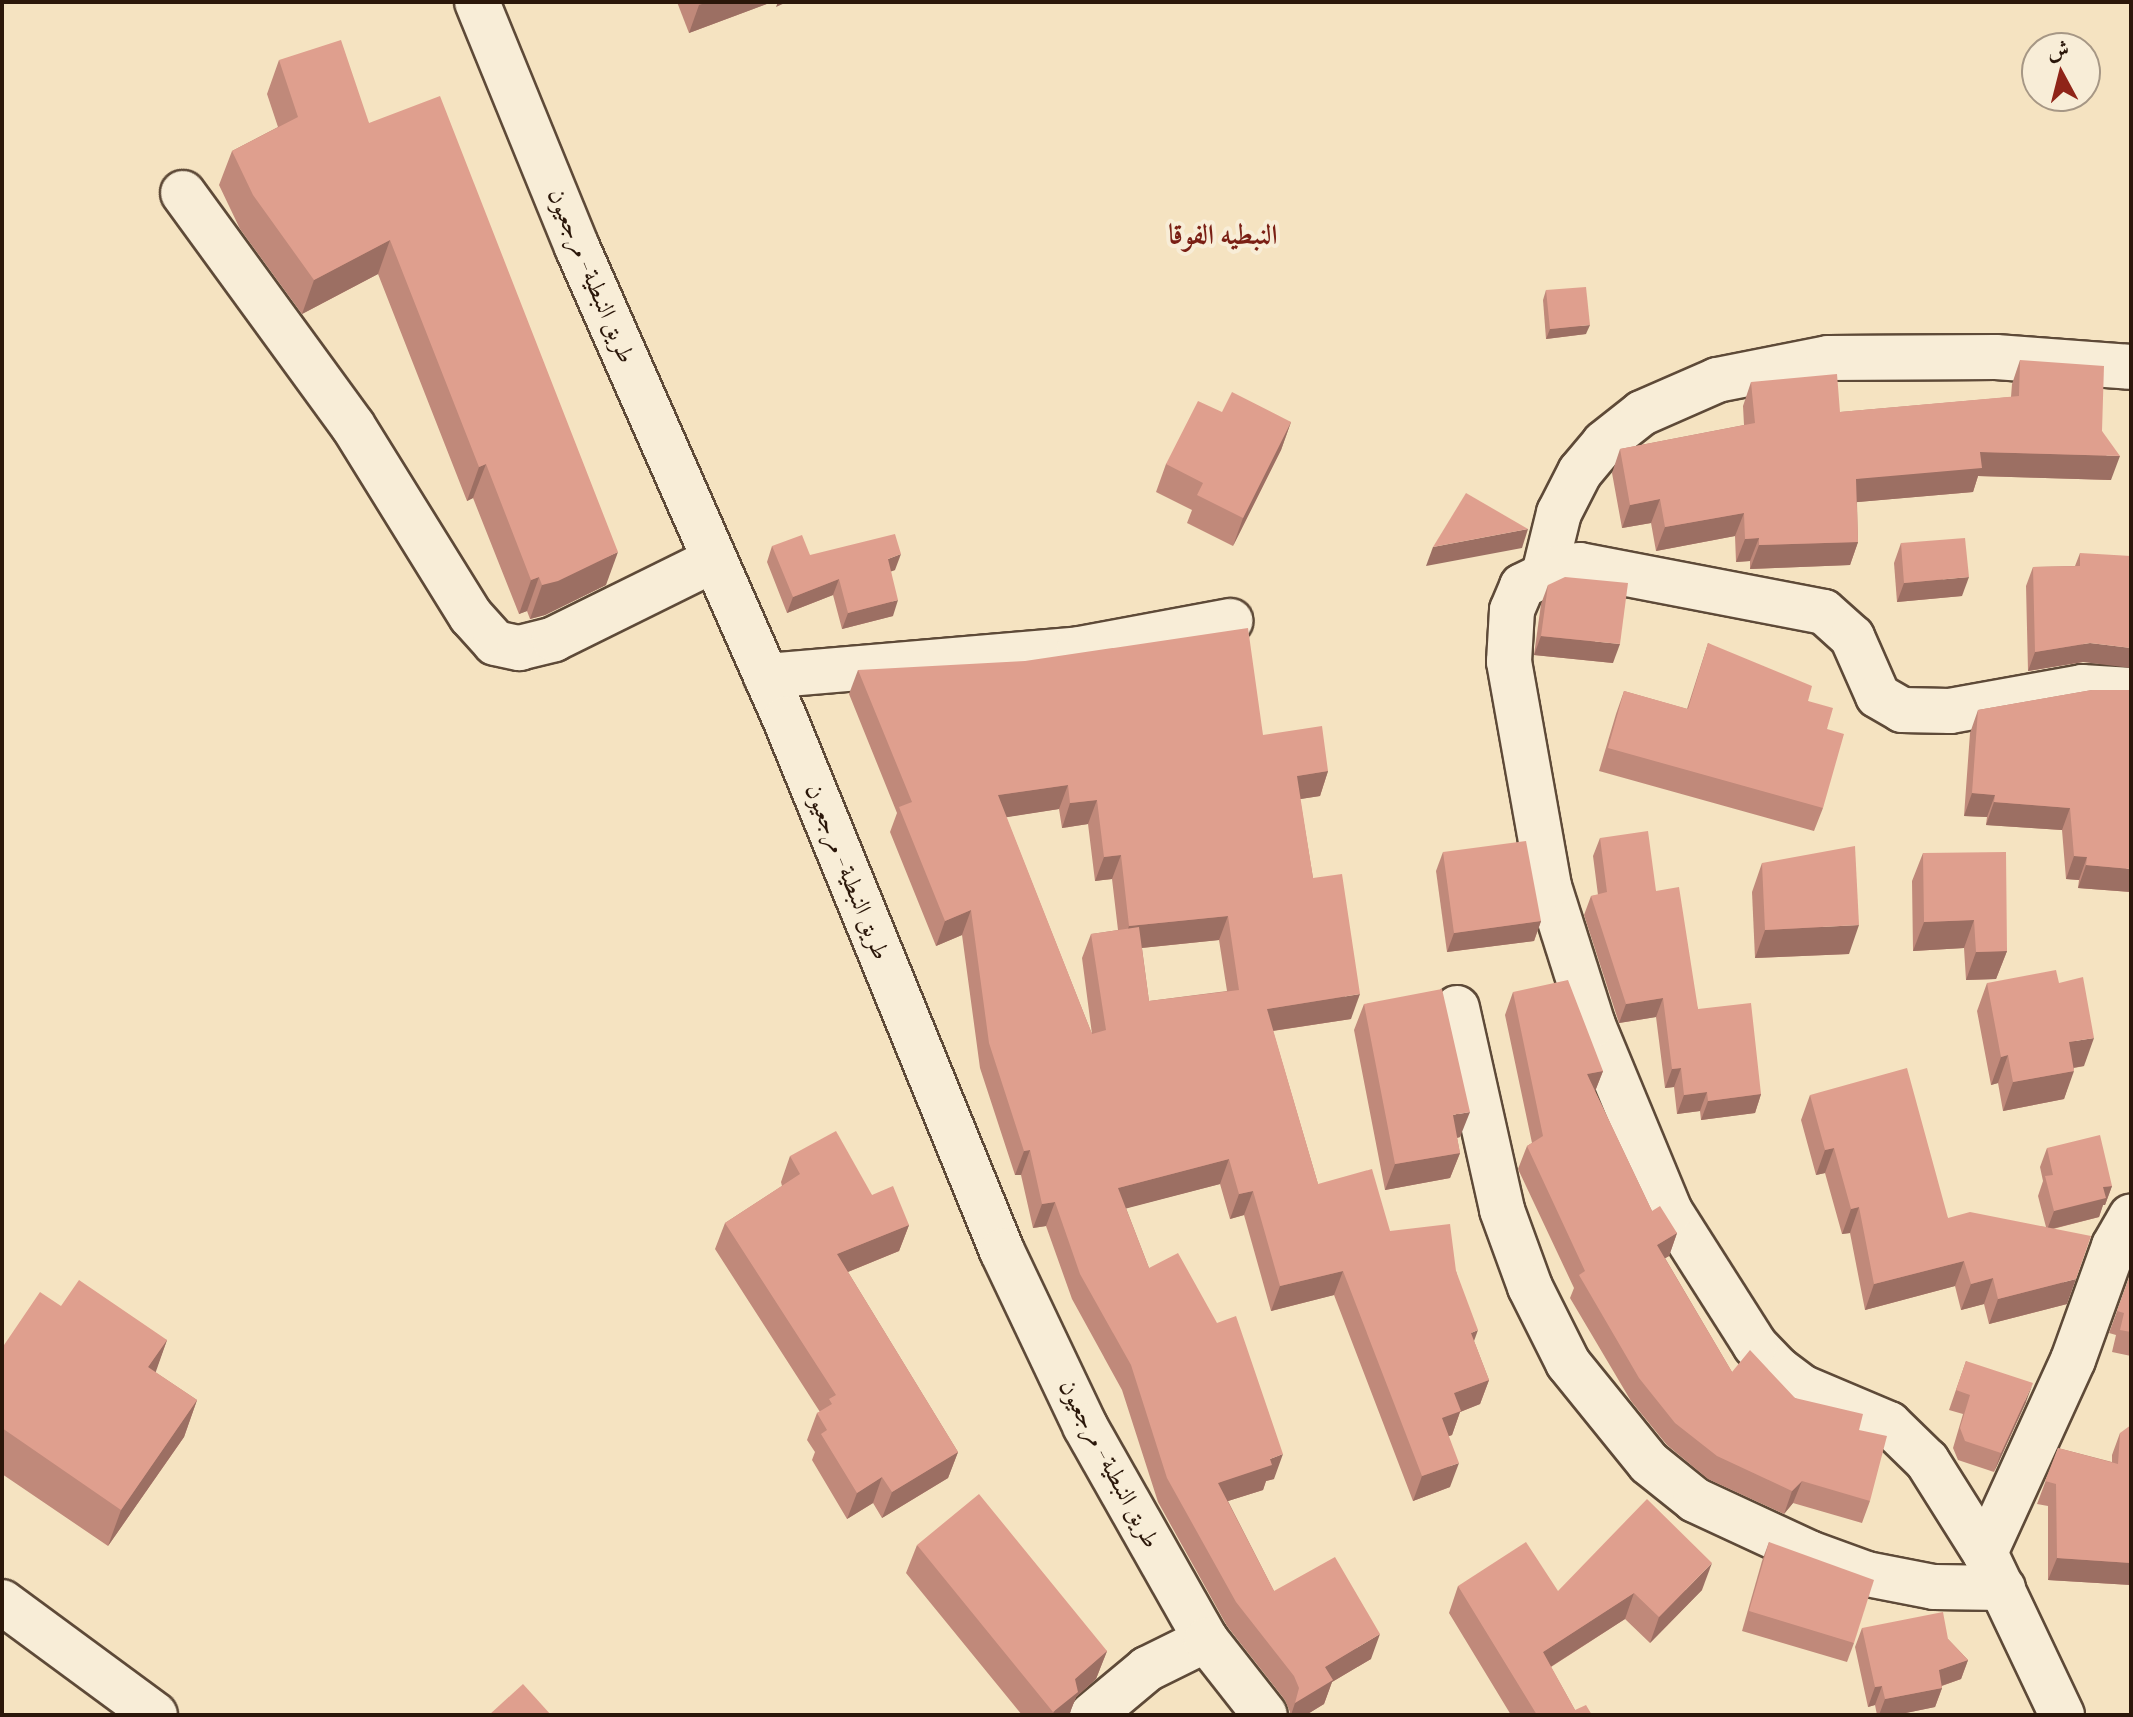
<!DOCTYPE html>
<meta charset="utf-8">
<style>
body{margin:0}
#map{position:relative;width:2133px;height:1717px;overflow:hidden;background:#f5e3c1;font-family:"IM FELL French Canon",Amiri,serif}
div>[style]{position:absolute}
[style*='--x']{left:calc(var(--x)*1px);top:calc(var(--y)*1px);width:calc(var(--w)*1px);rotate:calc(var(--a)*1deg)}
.roads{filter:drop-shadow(2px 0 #5e4a38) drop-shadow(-2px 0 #5e4a38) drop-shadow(0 2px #5e4a38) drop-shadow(0 -2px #5e4a38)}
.street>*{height:44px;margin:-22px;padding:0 22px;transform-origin:22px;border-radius:22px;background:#f8edd7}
.secondary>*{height:44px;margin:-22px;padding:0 22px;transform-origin:22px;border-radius:22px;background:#f8edd7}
.wall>*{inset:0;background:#c0897a}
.shaded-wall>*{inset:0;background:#9c6f63}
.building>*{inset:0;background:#df9f8e}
span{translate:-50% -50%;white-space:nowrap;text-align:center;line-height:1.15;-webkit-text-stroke:8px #f8edd7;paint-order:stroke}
.street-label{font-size:24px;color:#2b170a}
.quarter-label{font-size:28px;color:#7a1f14;font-weight:700}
.frame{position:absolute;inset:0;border:4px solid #2b170a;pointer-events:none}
.north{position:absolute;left:2021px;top:32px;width:80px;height:80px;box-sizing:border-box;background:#f8edd7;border:2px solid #a69785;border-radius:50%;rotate:353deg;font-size:22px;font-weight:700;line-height:32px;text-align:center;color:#2b170a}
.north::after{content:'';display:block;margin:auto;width:28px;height:36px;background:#8f2418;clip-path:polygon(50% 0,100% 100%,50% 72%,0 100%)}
</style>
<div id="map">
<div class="roads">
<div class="street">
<i style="--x:183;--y:193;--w:288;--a:53.9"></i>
<i style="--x:353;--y:426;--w:224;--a:58.2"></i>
<i style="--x:471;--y:616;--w:36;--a:48"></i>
<i style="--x:495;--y:643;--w:25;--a:12"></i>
<i style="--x:519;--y:648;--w:36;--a:-14"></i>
<i style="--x:554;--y:639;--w:178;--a:-26.3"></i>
<i style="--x:1544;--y:574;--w:63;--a:-76.2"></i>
<i style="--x:1559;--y:513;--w:46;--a:-62.9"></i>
<i style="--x:1580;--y:472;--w:38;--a:-50"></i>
<i style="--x:1604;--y:443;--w:48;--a:-38.3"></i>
<i style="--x:1642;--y:413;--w:82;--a:-23.7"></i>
<i style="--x:1717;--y:380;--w:113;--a:-11.2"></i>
<i style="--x:1828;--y:358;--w:168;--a:-0.3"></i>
<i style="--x:1996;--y:357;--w:135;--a:4.2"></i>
<i style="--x:766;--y:676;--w:314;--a:-4.9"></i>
<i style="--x:1079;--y:649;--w:154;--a:-10.5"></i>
<i style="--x:1457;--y:1008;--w:207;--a:77.4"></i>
<i style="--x:1502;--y:1210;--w:82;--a:70"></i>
<i style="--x:1530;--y:1287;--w:85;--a:63.4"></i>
<i style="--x:1568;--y:1363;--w:129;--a:51"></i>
<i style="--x:1649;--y:1463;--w:59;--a:38.8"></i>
<i style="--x:1695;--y:1500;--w:126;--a:24.9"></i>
<i style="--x:1809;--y:1553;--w:62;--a:19.9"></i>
<i style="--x:1867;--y:1574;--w:68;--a:11"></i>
<i style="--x:1934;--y:1587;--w:69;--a:0.8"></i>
<i style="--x:1985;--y:1553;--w:212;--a:-65.5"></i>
<i style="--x:2073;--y:1360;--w:121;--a:-70.2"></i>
<i style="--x:2114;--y:1246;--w:34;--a:-60"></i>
<i style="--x:2;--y:1602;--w:190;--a:36.4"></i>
<i style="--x:1092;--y:1715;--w:72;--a:-39.9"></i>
<i style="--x:1147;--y:1669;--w:66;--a:-26.2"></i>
<i style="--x:2062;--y:1715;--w:179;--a:-115.4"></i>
<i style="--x:1985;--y:1553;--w:109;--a:-122.2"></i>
<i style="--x:1927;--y:1461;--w:53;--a:-135.8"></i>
<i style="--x:1889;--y:1424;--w:95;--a:-157"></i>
<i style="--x:1802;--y:1387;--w:30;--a:-143"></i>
<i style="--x:1778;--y:1369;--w:33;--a:-134"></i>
<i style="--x:1755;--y:1345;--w:159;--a:-122.4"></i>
<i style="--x:1670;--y:1211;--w:201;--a:-112.5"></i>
<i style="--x:1593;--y:1025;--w:146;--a:-107.6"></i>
<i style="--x:1549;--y:886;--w:228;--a:-100.1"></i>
<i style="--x:1509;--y:662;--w:52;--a:-86.7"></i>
<i style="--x:1512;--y:610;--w:26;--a:-67"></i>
<i style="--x:1522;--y:586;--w:43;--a:-26"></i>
<i style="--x:1561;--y:567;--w:19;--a:-6"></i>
<i style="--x:1580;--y:565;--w:248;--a:10.9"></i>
<i style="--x:1824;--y:612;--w:38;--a:42"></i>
<i style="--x:1852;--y:637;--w:64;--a:66.2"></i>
<i style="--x:1878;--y:696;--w:28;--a:30"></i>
<i style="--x:1902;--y:710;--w:48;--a:1.2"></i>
<i style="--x:1950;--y:711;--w:134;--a:-10.3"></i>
<i style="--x:2082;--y:687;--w:49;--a:3.5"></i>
</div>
<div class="secondary">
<i style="--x:477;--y:2;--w:265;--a:67.8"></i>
<i style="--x:577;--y:247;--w:516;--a:66.22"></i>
<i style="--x:785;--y:719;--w:575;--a:67.81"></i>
<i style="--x:1002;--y:1251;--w:194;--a:64.6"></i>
<i style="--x:1085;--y:1426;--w:246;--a:60.5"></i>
<i style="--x:1206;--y:1640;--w:95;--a:51.8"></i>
</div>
</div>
<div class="wall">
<i style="clip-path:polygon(677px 2px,772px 2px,689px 33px)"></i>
<i style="clip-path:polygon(279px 60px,369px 123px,606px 585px,545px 615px,530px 619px,527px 611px,519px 614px,473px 498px,467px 501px,378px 274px,302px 314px,240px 229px,219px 185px,232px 151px,278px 127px,267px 94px)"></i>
<i style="clip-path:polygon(1546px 290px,1586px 334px,1546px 339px,1543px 300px)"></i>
<i style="clip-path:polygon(2020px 360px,2102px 431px,2111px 480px,1978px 476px,1973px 492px,1857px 502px,1858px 542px,1850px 565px,1750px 569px,1750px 561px,1736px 562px,1735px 536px,1656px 551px,1651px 523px,1622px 528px,1612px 473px,1620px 449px,1744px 425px,1743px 406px,1751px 382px,1840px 412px,2011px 397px,2012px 384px)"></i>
<i style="clip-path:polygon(1222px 412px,1291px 422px,1281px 450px,1233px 546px,1187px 523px,1192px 510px,1156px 492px,1166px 464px)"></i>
<i style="clip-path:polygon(1901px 543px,1962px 596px,1897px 602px,1894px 563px)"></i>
<i style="clip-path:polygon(772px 546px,810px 555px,895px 570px,891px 571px,893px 616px,842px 629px,833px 595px,787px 613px,767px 562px)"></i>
<i style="clip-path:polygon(2080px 553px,2083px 662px,2028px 671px,2026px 586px,2033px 567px,2075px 566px)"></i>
<i style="clip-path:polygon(1548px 585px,1613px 663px,1534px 655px,1541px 604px)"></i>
<i style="clip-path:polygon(1708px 643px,1808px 701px,1827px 729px,1823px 808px,1814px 831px,1599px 771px,1616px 714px,1624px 691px,1687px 709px)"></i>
<i style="clip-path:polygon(evenodd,858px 670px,1263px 735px,1328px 771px,1320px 796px,1300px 799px,1313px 878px,1351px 1019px,1273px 1031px,1318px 1184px,1390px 1231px,1456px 1271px,1474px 1341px,1489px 1380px,1480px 1404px,1460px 1412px,1452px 1435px,1449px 1436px,1450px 1487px,1413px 1501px,1334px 1295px,1271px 1311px,1244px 1215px,1230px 1219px,1220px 1184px,1126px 1208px,1149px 1268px,1274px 1479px,1266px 1481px,1263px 1490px,1228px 1501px,1274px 1591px,1371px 1659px,1332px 1682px,1324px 1704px,1306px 1715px,1289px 1715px,1290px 1712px,1285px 1700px,1227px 1626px,1158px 1502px,1122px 1390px,1072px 1299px,1046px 1226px,1033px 1228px,1021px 1175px,1015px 1175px,980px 1068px,962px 935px,936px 946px,890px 832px,897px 813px,849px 694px,858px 670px,1059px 809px,1062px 828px,1088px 824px,1095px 881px,1112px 879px,1118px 930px,1091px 934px,1082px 958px,1092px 1034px,1006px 817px,1059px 809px,858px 670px,1219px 940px,1227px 991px,1149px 1001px,1142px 948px,1219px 940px)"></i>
<i style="clip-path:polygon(2092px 690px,2131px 892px,2078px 888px,2079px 880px,2066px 879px,2062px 830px,1986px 825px,1987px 817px,1964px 816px,1970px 733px,1978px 710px)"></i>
<i style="clip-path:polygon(1600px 838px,1656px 891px,1698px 1009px,1761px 1094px,1755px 1113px,1701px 1120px,1700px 1111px,1677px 1114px,1674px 1087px,1665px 1088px,1656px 1017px,1619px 1023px,1584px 915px,1591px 896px,1598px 895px,1593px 856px)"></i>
<i style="clip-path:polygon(1443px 852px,1541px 921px,1534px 941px,1447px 952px,1436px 871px)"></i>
<i style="clip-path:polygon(1923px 853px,2007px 951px,1996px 979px,1966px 980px,1964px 948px,1913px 951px,1912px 881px)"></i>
<i style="clip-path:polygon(1762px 863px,1849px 954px,1755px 958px,1752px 892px)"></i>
<i style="clip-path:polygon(1987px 983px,2059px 983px,2084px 1066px,2074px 1068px,2064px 1099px,2003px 1111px,1998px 1083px,1991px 1085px,1977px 1011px)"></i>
<i style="clip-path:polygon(1513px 992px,1603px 1071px,1595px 1091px,1652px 1211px,1677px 1233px,1669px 1256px,1665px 1258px,1732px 1372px,1795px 1398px,1859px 1430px,1870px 1501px,1862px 1523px,1793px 1503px,1784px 1514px,1708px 1479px,1667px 1445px,1631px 1401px,1570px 1298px,1574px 1288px,1518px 1169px,1527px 1146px,1532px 1143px,1505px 1015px)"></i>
<i style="clip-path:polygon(1364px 1004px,1460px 1137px,1457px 1138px,1460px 1153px,1450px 1178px,1385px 1190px,1354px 1030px)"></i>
<i style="clip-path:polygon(1810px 1095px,1948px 1218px,2046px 1227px,2038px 1196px,2043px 1181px,2040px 1167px,2047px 1148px,2112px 1186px,2105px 1205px,2103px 1205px,2099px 1217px,2053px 1229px,2067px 1304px,1989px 1324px,1984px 1304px,1961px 1310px,1955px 1286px,1865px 1310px,1850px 1233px,1842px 1234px,1825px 1173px,1816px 1175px,1801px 1120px)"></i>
<i style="clip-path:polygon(790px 1156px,872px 1195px,909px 1225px,899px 1251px,848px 1272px,958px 1452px,948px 1478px,882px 1518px,873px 1503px,847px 1519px,812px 1460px,815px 1452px,807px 1440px,817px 1413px,820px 1412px,715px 1249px,725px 1223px,782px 1186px,781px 1182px)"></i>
<i style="clip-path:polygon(2131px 1273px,2131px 1356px,2112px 1352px,2116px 1335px,2109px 1333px)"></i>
<i style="clip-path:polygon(61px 1306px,167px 1340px,155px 1372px,197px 1400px,184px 1437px,108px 1546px,2px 1474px,2px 1348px)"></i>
<i style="clip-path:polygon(1966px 1361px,2026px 1402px,1994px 1472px,1958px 1460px,1953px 1448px,1963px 1414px,1949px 1410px)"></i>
<i style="clip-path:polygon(2120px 1433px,2131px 1585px,2048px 1580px,2048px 1506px,2037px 1504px,2058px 1448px,2112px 1462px,2112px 1455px)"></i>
<i style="clip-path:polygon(1769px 1542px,1854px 1643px,1847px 1662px,1742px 1631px,1762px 1561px)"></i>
<i style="clip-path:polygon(917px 1545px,1107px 1651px,1096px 1679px,1076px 1697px,1069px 1715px,1022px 1715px,906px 1573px)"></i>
<i style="clip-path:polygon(1458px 1586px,1558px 1591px,1702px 1590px,1650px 1643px,1625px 1619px,1551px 1667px,1575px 1710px,1592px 1715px,1511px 1715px,1449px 1613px)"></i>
<i style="clip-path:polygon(1862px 1628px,1948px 1639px,1968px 1660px,1961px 1679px,1942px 1686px,1942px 1688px,1935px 1707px,1896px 1715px,1877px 1715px,1875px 1705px,1868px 1707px,1855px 1647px)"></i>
</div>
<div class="shaded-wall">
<i style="clip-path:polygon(708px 2px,772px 2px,689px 33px,699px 5px)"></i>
<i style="clip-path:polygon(778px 2px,787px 2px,776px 7px)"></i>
<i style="clip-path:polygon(390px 240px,378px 274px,302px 314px,314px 280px)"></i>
<i style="clip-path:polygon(1590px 325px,1586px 334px,1546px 339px,1550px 329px)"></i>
<i style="clip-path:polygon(1291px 422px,1281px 450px,1233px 546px,1243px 518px)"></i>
<i style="clip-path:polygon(1980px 452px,2120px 456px,2111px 480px,1978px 476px,1973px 492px,1847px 503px,1856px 479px)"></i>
<i style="clip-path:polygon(486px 464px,473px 498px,467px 501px,479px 467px)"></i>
<i style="clip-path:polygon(1660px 499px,1651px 523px,1622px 528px,1630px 505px)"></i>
<i style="clip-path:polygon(1744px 513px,1735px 536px,1656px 551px,1665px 527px)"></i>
<i style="clip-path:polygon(1528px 529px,1522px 548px,1426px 566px,1433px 547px)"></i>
<i style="clip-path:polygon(1759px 538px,1750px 561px,1736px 562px,1745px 539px)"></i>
<i style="clip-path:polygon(1858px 542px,1850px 565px,1750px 569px,1759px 545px)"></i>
<i style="clip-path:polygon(618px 552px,606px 585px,545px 615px,530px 619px,542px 585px)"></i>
<i style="clip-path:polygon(901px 554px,895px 570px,882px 575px,888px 559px)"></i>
<i style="clip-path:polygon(539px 577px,527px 611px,519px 614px,531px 580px)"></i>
<i style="clip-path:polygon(1969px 577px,1962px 596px,1897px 602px,1904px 583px)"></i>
<i style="clip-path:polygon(839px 579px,833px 595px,787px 613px,793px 597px)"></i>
<i style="clip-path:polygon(898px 600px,893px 616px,842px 629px,848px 613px)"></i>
<i style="clip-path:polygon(1541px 636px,1620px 644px,1613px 663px,1534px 655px)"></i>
<i style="clip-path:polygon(2090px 643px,2131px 648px,2131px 668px,2083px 662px,2028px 671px,2035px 652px)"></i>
<i style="clip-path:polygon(1328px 771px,1320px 796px,1288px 801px,1297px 776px)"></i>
<i style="clip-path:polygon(1068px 785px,1059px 809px,989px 820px,998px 795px)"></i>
<i style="clip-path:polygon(1972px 793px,1995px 795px,1987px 817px,1964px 816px)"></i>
<i style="clip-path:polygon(1097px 800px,1088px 824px,1062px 828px,1070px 803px)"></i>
<i style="clip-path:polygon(1994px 802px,2070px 808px,2062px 830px,1986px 825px)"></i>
<i style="clip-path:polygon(1121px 855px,1112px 879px,1095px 881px,1104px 857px)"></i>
<i style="clip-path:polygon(2074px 856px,2087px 857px,2079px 880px,2066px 879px)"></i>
<i style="clip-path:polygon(2086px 865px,2131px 869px,2131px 892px,2078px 888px)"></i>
<i style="clip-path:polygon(971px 910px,962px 935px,936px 946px,945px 921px)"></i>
<i style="clip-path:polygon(1228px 916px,1219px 940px,1121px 950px,1129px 926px)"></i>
<i style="clip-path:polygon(1974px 920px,1964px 948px,1913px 951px,1924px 922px)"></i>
<i style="clip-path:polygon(1541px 921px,1534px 941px,1447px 952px,1454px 933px)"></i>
<i style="clip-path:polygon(1859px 925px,1849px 954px,1755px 958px,1765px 930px)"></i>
<i style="clip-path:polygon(2007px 951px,1996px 979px,1966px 980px,1976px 952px)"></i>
<i style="clip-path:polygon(1360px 994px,1351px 1019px,1258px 1033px,1267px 1009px)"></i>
<i style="clip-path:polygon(1663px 998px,1656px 1017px,1619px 1023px,1626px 1004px)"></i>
<i style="clip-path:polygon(2094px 1038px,2084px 1066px,2059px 1070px,2069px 1042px)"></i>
<i style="clip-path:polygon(2008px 1055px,1998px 1083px,1991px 1085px,2001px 1057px)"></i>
<i style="clip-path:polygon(1681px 1068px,1674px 1087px,1665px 1088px,1672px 1069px)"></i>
<i style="clip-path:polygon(1603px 1071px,1594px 1094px,1587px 1074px)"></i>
<i style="clip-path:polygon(2074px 1071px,2064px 1099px,2003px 1111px,2013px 1082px)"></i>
<i style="clip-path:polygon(1707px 1092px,1700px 1111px,1677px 1114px,1684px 1095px)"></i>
<i style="clip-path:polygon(1761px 1094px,1755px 1113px,1701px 1120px,1708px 1101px)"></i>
<i style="clip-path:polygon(1470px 1112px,1460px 1137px,1444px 1141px,1453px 1115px)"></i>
<i style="clip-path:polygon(1834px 1148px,1825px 1173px,1816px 1175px,1825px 1150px)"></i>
<i style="clip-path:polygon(1030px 1150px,1021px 1175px,1015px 1175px,1024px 1151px)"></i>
<i style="clip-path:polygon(1460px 1153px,1450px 1178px,1385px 1190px,1395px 1164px)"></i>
<i style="clip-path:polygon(1229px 1159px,1220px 1184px,1109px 1213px,1118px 1188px)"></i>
<i style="clip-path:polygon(2112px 1186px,2105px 1205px,2103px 1205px,2099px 1217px,2047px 1230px,2054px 1211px,2103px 1187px)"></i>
<i style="clip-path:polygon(1253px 1191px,1244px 1215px,1230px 1219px,1239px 1194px)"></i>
<i style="clip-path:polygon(1055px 1202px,1046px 1226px,1033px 1228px,1042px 1204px)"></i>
<i style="clip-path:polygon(1859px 1207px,1850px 1233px,1842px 1234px,1851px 1209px)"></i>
<i style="clip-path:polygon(909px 1225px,899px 1251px,828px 1280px,837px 1254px)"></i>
<i style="clip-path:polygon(1677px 1233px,1669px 1256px,1649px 1268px,1657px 1245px)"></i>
<i style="clip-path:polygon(1964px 1261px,1955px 1286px,1865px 1310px,1874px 1284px)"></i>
<i style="clip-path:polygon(1343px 1271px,1334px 1295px,1271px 1311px,1280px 1286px)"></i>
<i style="clip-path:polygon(1993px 1278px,1984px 1304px,1961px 1310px,1971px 1284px)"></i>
<i style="clip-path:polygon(2076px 1279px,2067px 1304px,1989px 1324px,1998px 1299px)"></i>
<i style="clip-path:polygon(1478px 1330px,1469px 1355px,1471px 1333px)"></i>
<i style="clip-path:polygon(167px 1340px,154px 1377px,148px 1367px)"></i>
<i style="clip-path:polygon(1489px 1380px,1480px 1404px,1460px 1412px,1452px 1435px,1433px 1442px,1442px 1418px,1454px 1393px)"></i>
<i style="clip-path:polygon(2033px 1383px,2026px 1402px,1994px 1472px,2001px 1453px)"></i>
<i style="clip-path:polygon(197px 1400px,184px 1437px,108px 1546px,121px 1510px)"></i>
<i style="clip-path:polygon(958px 1452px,948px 1478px,882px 1518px,892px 1492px)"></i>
<i style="clip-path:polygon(1283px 1454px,1274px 1479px,1266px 1481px,1263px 1490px,1209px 1507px,1218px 1483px,1270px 1459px)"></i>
<i style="clip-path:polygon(1459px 1463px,1450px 1487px,1413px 1501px,1422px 1476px)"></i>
<i style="clip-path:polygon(882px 1477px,873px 1503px,847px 1519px,857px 1493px)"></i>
<i style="clip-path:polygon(1802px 1481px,1793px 1503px,1784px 1514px,1792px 1491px)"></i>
<i style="clip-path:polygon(2057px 1558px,2131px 1563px,2131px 1585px,2048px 1580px)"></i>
<i style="clip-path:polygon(1712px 1563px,1702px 1590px,1650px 1643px,1659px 1617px)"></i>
<i style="clip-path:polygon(1634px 1593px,1625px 1619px,1533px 1678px,1543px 1652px)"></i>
<i style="clip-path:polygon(1380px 1634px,1371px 1659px,1332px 1682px,1324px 1704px,1306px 1715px,1291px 1715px,1295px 1703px,1325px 1667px)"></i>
<i style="clip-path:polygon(1107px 1651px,1096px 1679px,1076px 1697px,1069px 1715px,1052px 1715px,1075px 1679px)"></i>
<i style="clip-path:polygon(1968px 1660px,1961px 1679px,1932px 1689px,1939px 1670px)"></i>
<i style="clip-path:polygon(1882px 1686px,1875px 1705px,1868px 1707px,1875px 1687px)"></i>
<i style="clip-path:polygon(1942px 1688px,1935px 1707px,1896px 1715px,1879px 1715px,1885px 1699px)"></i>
</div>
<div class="building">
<i style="clip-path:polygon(341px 40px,369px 123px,440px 96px,618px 552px,558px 581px,542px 585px,539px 577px,531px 580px,486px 464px,479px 467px,390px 240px,314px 280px,253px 195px,232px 151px,298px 117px,279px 60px)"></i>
<i style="clip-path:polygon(1586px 287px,1590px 325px,1550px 329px,1546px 290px)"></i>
<i style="clip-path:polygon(2020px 360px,2104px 366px,2102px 431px,2120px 456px,1980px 452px,1982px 468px,1856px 479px,1858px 542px,1759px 545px,1759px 538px,1745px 539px,1744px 513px,1665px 527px,1660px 499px,1630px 505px,1620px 449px,1755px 423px,1751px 382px,1837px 374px,1840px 412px,2019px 396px)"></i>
<i style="clip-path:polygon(1232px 392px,1291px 422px,1243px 518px,1197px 495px,1203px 483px,1166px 464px,1198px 401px,1222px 412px)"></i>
<i style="clip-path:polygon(1466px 493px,1528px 529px,1433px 547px)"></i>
<i style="clip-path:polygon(895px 534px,901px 554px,888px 559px,898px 600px,848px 613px,839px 579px,793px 597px,772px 546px,802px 535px,810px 555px)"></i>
<i style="clip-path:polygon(1965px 538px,1969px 577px,1904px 583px,1901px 543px)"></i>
<i style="clip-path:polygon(2080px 553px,2131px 556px,2131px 648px,2090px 643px,2035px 652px,2033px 567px,2080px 566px)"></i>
<i style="clip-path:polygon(1565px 577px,1628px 583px,1620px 644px,1541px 636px,1548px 585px)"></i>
<i style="clip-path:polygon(evenodd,1248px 628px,1263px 735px,1322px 726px,1328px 771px,1297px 776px,1313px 878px,1342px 874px,1360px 994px,1267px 1009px,1318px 1184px,1372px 1169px,1390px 1231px,1450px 1224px,1456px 1271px,1478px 1330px,1471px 1333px,1489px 1380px,1454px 1393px,1461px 1411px,1442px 1418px,1459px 1463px,1422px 1476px,1343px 1271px,1280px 1286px,1253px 1191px,1239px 1194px,1229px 1159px,1118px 1188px,1149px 1268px,1178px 1253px,1217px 1323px,1236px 1316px,1283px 1454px,1270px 1459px,1272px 1465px,1218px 1483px,1274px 1591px,1335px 1557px,1380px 1634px,1325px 1667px,1333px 1680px,1295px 1703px,1299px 1688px,1294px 1676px,1236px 1602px,1167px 1478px,1131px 1365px,1080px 1274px,1055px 1202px,1042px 1204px,1030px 1150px,1024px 1151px,989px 1043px,971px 910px,945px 921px,899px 807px,912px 802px,858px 670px,1025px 661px,1248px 628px,1068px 785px,1070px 803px,1097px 800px,1104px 857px,1121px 855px,1129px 926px,1228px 916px,1239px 990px,1149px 1001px,1139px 927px,1091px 934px,1106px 1030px,1092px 1034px,998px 795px,1068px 785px)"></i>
<i style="clip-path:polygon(1708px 643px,1812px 686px,1808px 701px,1833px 708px,1827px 729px,1844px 734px,1823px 808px,1608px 748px,1624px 691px,1688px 709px)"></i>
<i style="clip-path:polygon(2092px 690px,2131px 690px,2131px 869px,2086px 865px,2087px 857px,2074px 856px,2070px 808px,1994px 802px,1995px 795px,1972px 793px,1978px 710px)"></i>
<i style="clip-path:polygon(1648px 831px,1656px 891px,1679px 887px,1698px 1009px,1751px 1003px,1761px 1094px,1708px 1101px,1707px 1092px,1684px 1095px,1681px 1068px,1672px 1069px,1663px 998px,1626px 1004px,1591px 896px,1607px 892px,1600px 838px)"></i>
<i style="clip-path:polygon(1526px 841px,1541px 921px,1454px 933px,1443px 852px)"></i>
<i style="clip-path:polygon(1855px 846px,1859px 925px,1765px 930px,1762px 863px)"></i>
<i style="clip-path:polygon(2006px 852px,2007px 951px,1976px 952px,1974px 920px,1924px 922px,1923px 853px)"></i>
<i style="clip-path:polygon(2056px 970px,2059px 983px,2083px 977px,2094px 1038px,2069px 1042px,2074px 1071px,2013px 1082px,2008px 1055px,2001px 1057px,1987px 983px)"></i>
<i style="clip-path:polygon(1568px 980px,1603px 1071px,1587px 1074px,1652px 1211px,1660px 1206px,1677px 1233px,1657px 1245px,1732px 1372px,1750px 1350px,1795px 1398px,1863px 1414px,1859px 1430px,1887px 1436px,1870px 1501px,1802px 1481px,1792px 1491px,1717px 1456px,1675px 1423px,1639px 1378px,1579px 1275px,1585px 1271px,1527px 1146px,1543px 1136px,1513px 992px)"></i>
<i style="clip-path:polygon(1442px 989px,1470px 1112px,1453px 1115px,1460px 1153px,1395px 1164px,1364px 1004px)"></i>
<i style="clip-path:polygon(1907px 1068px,1948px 1218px,1970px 1212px,2091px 1236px,2076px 1279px,1998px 1299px,1993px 1278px,1971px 1284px,1964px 1261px,1874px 1284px,1859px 1207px,1851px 1209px,1834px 1148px,1825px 1150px,1810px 1095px)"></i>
<i style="clip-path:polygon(836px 1131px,872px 1195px,893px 1186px,909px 1225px,837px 1254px,958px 1452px,892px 1492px,882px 1477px,857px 1493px,821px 1434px,827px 1430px,817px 1413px,832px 1404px,829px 1399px,836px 1395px,725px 1223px,800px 1174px,790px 1156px)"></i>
<i style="clip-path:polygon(2100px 1135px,2112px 1186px,2103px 1187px,2106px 1198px,2054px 1211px,2045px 1176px,2053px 1175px,2047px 1148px)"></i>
<i style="clip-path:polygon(2131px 1273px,2131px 1332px,2120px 1330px,2124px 1313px,2117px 1311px)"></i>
<i style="clip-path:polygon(79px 1280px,167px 1340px,148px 1367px,197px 1400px,121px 1510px,2px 1428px,2px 1348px,40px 1292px,61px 1306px)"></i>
<i style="clip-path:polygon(1966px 1361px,2033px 1383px,2001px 1453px,1965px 1441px,1960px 1428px,1970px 1395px,1956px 1390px)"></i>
<i style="clip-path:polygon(2131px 1425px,2131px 1563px,2057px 1558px,2056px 1484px,2045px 1481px,2058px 1448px,2118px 1464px,2120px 1433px)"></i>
<i style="clip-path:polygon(979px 1494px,1107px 1651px,1075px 1679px,1078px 1692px,1053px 1712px,917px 1545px)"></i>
<i style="clip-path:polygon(1647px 1499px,1712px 1563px,1659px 1617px,1634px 1593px,1543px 1652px,1575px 1710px,1586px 1705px,1592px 1715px,1537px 1715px,1458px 1586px,1526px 1542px,1558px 1591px)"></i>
<i style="clip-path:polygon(1769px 1542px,1874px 1580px,1854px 1643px,1749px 1611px)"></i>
<i style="clip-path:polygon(1943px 1612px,1948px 1639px,1968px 1660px,1939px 1670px,1942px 1688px,1885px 1699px,1882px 1686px,1875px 1687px,1862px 1628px)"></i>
<i style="clip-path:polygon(523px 1684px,551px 1715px,489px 1715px)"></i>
</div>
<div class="street-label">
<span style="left:591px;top:276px;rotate:67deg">طريق النبطية - مرجعيون</span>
<span style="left:847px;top:872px;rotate:68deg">طريق النبطية - مرجعيون</span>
<span style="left:1109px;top:1464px;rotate:62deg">طريق النبطية - مرجعيون</span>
</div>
<div class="quarter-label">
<span style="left:1223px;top:235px">النبطيه الفوقا</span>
</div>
<div class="frame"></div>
<div class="north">ش</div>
</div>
